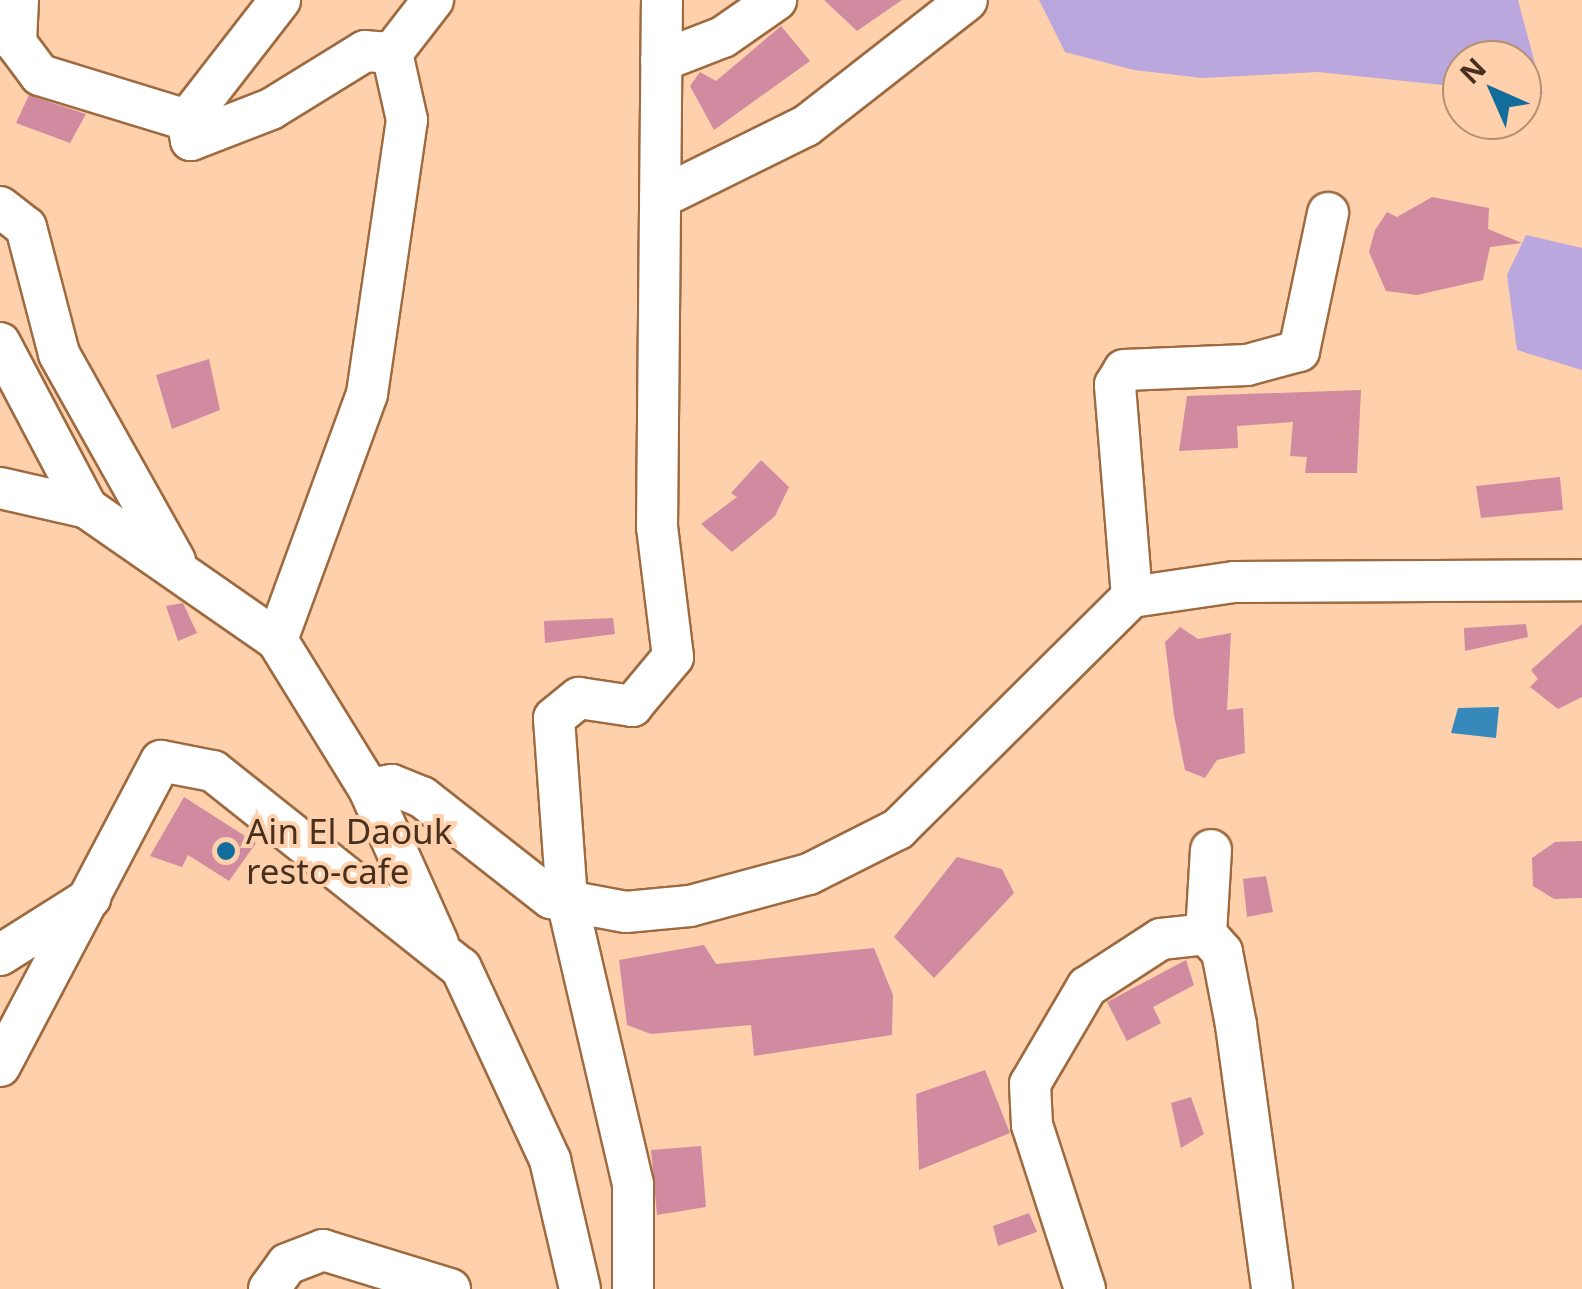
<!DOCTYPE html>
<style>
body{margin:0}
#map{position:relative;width:1582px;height:1289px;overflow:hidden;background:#ffd0ac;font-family:"Noto Sans",sans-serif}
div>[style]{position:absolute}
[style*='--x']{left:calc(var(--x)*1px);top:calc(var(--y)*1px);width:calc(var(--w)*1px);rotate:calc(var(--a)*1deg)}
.green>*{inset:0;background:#b9a7de}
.water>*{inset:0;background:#3689ba}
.building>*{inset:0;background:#d08ba1}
.roads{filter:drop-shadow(2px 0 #9e6a3f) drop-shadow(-2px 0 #9e6a3f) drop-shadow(0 2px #9e6a3f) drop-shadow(0 -2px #9e6a3f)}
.minor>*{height:40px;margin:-20px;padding:0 20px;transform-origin:20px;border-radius:20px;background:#fff}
.dots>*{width:28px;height:28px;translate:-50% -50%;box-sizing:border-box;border:5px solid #ffd0ac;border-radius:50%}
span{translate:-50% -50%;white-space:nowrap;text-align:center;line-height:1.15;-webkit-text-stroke:8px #ffd0ac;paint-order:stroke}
.poi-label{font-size:35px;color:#47301e}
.left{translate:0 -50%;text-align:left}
.north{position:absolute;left:1442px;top:40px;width:100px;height:100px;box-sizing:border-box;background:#ffd0ac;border:2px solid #b59073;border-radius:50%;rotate:315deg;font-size:28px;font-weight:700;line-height:40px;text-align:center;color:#47301e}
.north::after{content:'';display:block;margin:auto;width:35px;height:45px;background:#126c9c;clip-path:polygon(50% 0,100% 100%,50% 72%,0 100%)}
</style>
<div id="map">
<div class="green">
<i style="clip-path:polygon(1039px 0,1518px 0,1543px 94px,1522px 92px,1522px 60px,1462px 60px,1462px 87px,1318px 72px,1202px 78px,1134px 70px,1065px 52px)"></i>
<i style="clip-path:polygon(1526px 235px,1582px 248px,1582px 370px,1517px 350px,1507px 275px)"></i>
</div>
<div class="water">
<i style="clip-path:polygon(1499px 707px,1496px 738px,1451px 733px,1458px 708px)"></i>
</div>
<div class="building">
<i style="clip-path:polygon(824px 0,902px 0,857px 31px)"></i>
<i style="clip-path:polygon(781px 26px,810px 61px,714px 130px,690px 86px,700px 72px,716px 81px)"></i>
<i style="clip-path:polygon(29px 95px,86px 114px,70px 143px,16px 123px)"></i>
<i style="clip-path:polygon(1432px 197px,1489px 208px,1488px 229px,1522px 243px,1490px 247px,1483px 280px,1417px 295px,1386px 291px,1369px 252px,1375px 230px,1387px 212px,1397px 217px)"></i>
<i style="clip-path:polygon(209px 359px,220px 410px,172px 429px,156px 375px)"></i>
<i style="clip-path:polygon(1361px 390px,1357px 473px,1305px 473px,1307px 457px,1290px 456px,1293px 422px,1237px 426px,1238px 448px,1179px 451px,1187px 396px)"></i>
<i style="clip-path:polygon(761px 460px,789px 487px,775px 516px,732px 552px,701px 524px,737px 497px,731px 493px)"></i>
<i style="clip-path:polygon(1560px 477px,1563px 510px,1481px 518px,1476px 486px)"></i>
<i style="clip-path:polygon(183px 603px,197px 633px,178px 641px,166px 606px)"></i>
<i style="clip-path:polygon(613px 618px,615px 634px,545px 643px,544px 621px)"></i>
<i style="clip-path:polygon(1526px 624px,1528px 637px,1465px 651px,1464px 628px)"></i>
<i style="clip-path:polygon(1582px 624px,1582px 697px,1558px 709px,1530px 687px,1538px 679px,1531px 670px)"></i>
<i style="clip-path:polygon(1180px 627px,1198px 639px,1231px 633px,1227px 710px,1243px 708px,1245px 753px,1217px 760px,1205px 778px,1185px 770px,1174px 715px,1165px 642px)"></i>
<i style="clip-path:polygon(184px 797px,256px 843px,229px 881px,188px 855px,182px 867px,150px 856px)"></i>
<i style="clip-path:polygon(1582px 841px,1582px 898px,1554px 899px,1533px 886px,1532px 858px,1555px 842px)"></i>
<i style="clip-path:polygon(957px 857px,1002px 869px,1014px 893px,934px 978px,894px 937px)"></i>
<i style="clip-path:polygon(1266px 876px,1273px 912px,1247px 917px,1243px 879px)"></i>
<i style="clip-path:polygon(704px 945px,716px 964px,874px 948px,893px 995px,892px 1035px,754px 1056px,751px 1025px,651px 1034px,627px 1025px,619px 960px)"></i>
<i style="clip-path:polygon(1186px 960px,1194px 985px,1153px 1007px,1161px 1023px,1127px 1041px,1107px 1002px)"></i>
<i style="clip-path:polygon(985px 1070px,1010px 1133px,919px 1170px,916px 1094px)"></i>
<i style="clip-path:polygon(1191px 1097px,1204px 1134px,1181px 1148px,1171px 1103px)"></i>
<i style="clip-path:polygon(701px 1146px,706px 1207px,657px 1215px,651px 1150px)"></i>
<i style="clip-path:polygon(1029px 1213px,1037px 1232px,998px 1246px,993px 1226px)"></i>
</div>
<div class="roads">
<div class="minor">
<i style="--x:18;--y:0;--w:43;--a:92.7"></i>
<i style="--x:16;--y:43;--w:40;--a:53"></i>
<i style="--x:40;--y:75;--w:154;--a:17"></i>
<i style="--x:392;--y:53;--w:67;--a:-52.3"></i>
<i style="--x:661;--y:61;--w:66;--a:-21.2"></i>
<i style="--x:723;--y:37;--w:65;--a:-34.9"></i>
<i style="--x:660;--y:198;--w:163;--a:-26.3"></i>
<i style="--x:806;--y:126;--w:204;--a:-38"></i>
<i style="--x:0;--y:207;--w:33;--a:38"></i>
<i style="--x:26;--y:227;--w:131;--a:75.4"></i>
<i style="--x:59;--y:354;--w:237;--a:60.7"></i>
<i style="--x:0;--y:343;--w:187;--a:62.2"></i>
<i style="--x:87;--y:508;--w:231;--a:34.8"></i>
<i style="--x:277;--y:640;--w:175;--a:58.3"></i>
<i style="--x:369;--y:789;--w:169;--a:65.9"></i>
<i style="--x:0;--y:488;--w:89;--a:12.9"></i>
<i style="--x:1132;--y:597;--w:213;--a:-94.6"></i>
<i style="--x:1115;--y:385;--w:17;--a:-59"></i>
<i style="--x:1124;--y:370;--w:123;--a:-2.3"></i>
<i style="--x:1247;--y:365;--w:54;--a:-15.1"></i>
<i style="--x:1299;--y:351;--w:141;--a:-78.1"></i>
<i style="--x:277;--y:640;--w:262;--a:-69.9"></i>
<i style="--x:367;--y:394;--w:277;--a:-81.7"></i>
<i style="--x:407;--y:120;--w:69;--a:-102.6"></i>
<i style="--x:392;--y:53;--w:27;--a:-176"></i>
<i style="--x:365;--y:51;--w:110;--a:148.3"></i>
<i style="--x:271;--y:109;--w:86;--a:158.8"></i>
<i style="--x:191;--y:140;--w:20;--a:-101"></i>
<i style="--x:187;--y:120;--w:152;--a:-52.2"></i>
<i style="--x:369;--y:789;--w:23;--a:-10"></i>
<i style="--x:392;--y:785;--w:32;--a:22"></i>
<i style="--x:422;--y:797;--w:164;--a:38.1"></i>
<i style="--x:551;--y:898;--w:76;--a:10.6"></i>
<i style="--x:626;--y:912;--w:64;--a:-5.4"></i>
<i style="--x:690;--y:906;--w:123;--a:-15.1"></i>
<i style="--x:809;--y:874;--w:100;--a:-26.8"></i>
<i style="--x:898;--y:829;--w:330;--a:-44.8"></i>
<i style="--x:1132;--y:597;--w:103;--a:-8.4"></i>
<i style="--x:1234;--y:582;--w:348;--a:-0.3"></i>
<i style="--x:1206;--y:934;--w:84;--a:-86.6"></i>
<i style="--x:0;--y:955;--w:107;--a:-32.3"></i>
<i style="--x:0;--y:1066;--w:345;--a:-62.2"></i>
<i style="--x:161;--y:761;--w:53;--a:10.9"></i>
<i style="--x:213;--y:771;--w:317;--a:38.5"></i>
<i style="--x:461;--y:968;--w:212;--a:65.1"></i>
<i style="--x:550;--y:1160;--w:132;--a:76.9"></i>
<i style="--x:269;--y:1289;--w:31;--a:-54"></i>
<i style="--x:287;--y:1264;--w:39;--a:-21"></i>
<i style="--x:323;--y:1250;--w:133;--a:17.1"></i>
<i style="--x:633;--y:1289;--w:105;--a:-90"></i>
<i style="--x:633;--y:1184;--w:292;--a:-103.1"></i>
<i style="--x:567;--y:900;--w:182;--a:-94.1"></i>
<i style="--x:554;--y:718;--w:32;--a:-39"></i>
<i style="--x:579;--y:698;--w:54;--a:8.6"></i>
<i style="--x:632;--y:706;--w:64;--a:-50.1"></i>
<i style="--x:673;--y:657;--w:131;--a:-97"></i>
<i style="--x:657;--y:527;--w:527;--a:-89.46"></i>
<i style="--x:1085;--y:1289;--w:172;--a:-107.9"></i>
<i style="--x:1032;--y:1125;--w:41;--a:-92.8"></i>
<i style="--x:1030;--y:1084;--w:113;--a:-59.6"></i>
<i style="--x:1087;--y:987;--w:88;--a:-33"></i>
<i style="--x:1161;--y:939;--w:45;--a:-6.3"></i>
<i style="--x:1206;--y:934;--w:24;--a:48"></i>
<i style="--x:1222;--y:952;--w:74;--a:79.1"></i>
<i style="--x:1236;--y:1025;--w:266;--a:82.2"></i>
</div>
</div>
<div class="dots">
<i style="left:226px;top:851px;background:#126c9c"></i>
</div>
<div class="poi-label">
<span class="left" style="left:246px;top:851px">Ain El Daouk<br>resto-cafe</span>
</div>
<div class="north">N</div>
</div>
